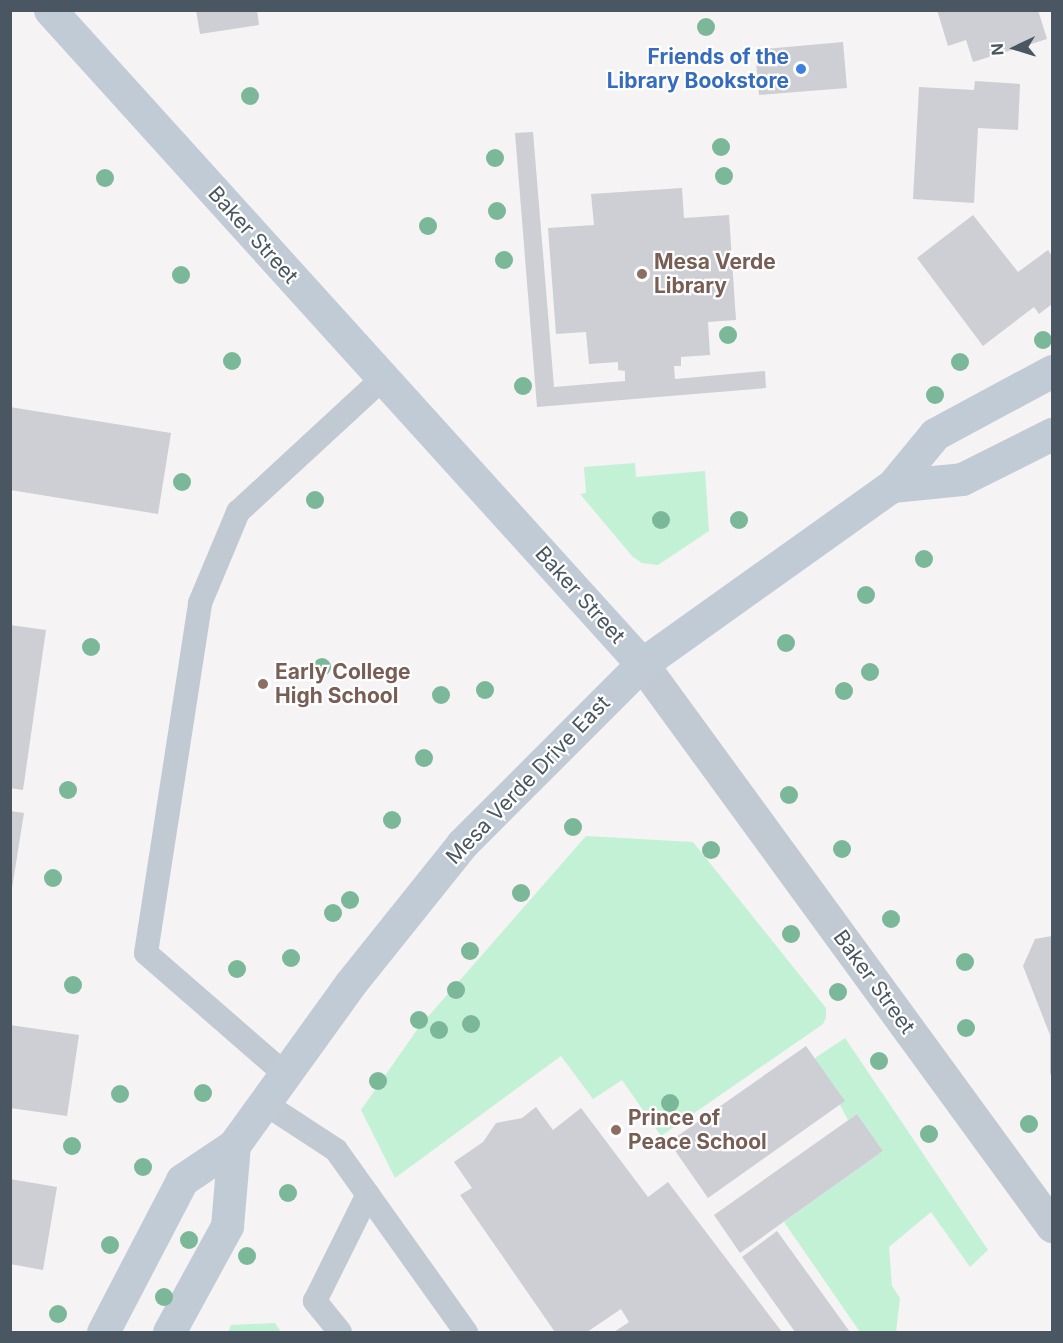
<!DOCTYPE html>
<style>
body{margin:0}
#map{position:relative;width:1063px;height:1343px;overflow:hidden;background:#f5f3f3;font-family:Inter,sans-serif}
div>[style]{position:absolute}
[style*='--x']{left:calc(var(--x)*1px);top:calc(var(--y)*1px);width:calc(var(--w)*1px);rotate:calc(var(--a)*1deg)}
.green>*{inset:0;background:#c3f1d5}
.building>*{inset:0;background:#cdcfd5}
.lane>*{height:24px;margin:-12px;padding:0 12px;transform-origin:12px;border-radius:12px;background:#c1cad2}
.street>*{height:33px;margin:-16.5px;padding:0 16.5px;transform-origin:16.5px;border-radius:16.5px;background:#c1cad2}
.secondary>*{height:33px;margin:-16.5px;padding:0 16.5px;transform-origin:16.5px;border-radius:16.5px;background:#c1cbd6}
.trees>*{width:18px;height:18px;margin:-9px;border-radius:50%;background:#7bb799}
.dots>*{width:16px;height:16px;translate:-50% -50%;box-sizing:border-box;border:3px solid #fff;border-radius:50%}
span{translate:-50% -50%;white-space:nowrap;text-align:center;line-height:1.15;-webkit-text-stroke:4.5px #fff;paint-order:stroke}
.shop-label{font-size:21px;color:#366cbe;font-weight:700}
.right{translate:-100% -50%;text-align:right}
.street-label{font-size:21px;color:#4a5661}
.education-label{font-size:21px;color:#785e54;font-weight:700}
.left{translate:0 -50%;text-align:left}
.frame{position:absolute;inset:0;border:12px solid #4a5661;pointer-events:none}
.north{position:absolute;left:985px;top:18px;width:60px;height:60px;-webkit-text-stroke:4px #fff;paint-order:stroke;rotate:266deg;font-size:16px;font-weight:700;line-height:24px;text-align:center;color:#4a5661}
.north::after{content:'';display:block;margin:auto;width:21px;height:27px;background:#4a5661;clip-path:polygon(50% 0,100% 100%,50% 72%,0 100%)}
</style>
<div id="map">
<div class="green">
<i style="clip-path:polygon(635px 463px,636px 477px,705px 471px,709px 531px,658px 565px,642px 563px,632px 556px,580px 494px,586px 493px,584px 467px)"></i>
<i style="clip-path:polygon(586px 836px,693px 842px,826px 1008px,826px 1018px,823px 1024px,661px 1136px,622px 1080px,593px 1099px,561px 1056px,395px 1178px,361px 1110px,419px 1027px)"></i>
<i style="clip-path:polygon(845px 1038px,988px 1250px,970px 1267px,931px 1212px,889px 1247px,892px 1286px,900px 1298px,896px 1332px,860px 1332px,784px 1222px,883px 1151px,857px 1114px,848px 1120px,815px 1058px)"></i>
<i style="clip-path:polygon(275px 1323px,281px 1332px,228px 1332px,231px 1325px)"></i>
</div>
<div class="building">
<i style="clip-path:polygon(196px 10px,257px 10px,259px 25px,200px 34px)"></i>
<i style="clip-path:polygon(937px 10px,1038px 10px,1047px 39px,973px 62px,966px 40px,948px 46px)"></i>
<i style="clip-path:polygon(843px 42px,847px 88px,759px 95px,755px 50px)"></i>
<i style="clip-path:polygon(975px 81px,1020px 84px,1018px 130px,978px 128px,974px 203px,913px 199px,919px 87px,974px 90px)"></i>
<i style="clip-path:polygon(533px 132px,554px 387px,625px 381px,625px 371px,618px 370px,618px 362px,589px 364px,586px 332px,556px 334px,548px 228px,594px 225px,591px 194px,682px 188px,684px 218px,729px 215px,736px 320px,708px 322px,710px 355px,681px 357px,681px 366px,674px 366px,675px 379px,765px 371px,766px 388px,537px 407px,515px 133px)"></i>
<i style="clip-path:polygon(973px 215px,1018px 272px,1048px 250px,1052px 256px,1052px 304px,1039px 314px,1034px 307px,983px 346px,917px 258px)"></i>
<i style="clip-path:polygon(10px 407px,171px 433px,158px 514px,10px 490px)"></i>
<i style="clip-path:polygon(10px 625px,46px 630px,23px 790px,10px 788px)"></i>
<i style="clip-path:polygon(10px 811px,24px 813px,12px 888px,10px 888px)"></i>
<i style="clip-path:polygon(1052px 936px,1052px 1075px,1050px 1074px,1050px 1035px,1023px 966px,1035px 939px)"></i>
<i style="clip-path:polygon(10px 1025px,79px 1035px,67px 1116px,10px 1108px)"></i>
<i style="clip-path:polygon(806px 1046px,845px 1101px,708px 1198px,669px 1142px)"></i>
<i style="clip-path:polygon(536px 1107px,553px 1130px,581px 1108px,648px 1197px,668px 1182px,782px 1332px,614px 1332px,629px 1322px,621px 1309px,587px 1332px,555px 1332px,460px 1195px,472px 1188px,454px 1162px,483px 1142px,496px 1123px,522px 1118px)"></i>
<i style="clip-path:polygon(857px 1114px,883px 1151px,740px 1253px,714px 1215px)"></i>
<i style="clip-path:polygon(10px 1179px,57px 1187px,43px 1270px,10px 1264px)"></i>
<i style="clip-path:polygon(777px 1231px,850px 1332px,795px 1332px,742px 1257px)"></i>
</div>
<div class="lane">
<i style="--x:285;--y:1074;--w:184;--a:-139"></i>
<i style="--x:146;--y:953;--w:354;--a:-81.2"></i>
<i style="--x:200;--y:603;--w:99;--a:-67.3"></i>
<i style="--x:238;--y:512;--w:197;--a:-42.7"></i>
<i style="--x:264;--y:1103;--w:86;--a:33.1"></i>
<i style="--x:336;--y:1150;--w:224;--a:54.5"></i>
<i style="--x:340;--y:1332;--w:40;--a:-129"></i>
<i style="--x:315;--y:1301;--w:119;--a:-63.6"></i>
</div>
<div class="street">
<i style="--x:642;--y:664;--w:696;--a:53.89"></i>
</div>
<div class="secondary">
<i style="--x:50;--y:10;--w:882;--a:47.85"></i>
<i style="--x:892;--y:486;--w:70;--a:-5.7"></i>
<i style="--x:962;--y:479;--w:101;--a:-26.6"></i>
<i style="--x:103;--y:1332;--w:171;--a:-62.5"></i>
<i style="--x:182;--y:1180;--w:63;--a:-33.9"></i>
<i style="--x:234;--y:1145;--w:198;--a:-54.2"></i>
<i style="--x:350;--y:984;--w:179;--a:-51.3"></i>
<i style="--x:462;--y:844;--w:255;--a:-45"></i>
<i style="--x:642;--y:664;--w:307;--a:-35.5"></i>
<i style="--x:892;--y:486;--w:67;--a:-50.4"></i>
<i style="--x:935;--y:434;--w:133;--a:-28.3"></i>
<i style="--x:169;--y:1332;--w:121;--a:-61.3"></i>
<i style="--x:227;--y:1226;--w:81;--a:-85.1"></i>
</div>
<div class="trees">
<i style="left:706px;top:27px"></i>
<i style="left:250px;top:96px"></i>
<i style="left:721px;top:147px"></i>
<i style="left:495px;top:158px"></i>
<i style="left:724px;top:176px"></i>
<i style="left:105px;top:178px"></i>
<i style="left:497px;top:211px"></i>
<i style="left:428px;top:226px"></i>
<i style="left:504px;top:260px"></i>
<i style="left:181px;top:275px"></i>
<i style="left:728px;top:335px"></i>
<i style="left:1043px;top:340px"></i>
<i style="left:232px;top:361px"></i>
<i style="left:960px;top:362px"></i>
<i style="left:523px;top:386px"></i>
<i style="left:935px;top:395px"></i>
<i style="left:182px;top:482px"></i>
<i style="left:315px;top:500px"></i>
<i style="left:661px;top:520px"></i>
<i style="left:739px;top:520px"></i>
<i style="left:924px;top:559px"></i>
<i style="left:866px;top:595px"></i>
<i style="left:786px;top:643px"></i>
<i style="left:91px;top:647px"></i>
<i style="left:322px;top:667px"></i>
<i style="left:870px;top:672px"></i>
<i style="left:485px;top:690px"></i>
<i style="left:844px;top:691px"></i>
<i style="left:441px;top:695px"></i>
<i style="left:424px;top:758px"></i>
<i style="left:68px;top:790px"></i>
<i style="left:789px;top:795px"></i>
<i style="left:392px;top:820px"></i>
<i style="left:573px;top:827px"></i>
<i style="left:842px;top:849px"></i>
<i style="left:711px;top:850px"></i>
<i style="left:53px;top:878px"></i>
<i style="left:521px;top:893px"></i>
<i style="left:350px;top:900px"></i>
<i style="left:333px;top:913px"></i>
<i style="left:891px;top:919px"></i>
<i style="left:791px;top:934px"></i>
<i style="left:470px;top:951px"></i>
<i style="left:291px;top:958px"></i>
<i style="left:965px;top:962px"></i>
<i style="left:237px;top:969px"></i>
<i style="left:73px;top:985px"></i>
<i style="left:456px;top:990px"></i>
<i style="left:838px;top:992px"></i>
<i style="left:419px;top:1020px"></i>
<i style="left:471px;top:1024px"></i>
<i style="left:966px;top:1028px"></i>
<i style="left:439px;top:1030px"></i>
<i style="left:879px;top:1061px"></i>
<i style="left:378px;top:1081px"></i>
<i style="left:203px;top:1093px"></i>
<i style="left:120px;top:1094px"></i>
<i style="left:670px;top:1103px"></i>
<i style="left:1029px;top:1124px"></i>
<i style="left:929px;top:1134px"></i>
<i style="left:72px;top:1146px"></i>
<i style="left:143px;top:1167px"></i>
<i style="left:288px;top:1193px"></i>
<i style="left:189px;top:1240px"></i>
<i style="left:110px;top:1245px"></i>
<i style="left:247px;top:1256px"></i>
<i style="left:164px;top:1297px"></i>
<i style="left:58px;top:1314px"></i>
</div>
<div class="dots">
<i style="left:801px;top:69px;background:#3f7fe0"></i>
<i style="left:642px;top:274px;background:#8d6e63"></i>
<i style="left:263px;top:684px;background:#8d6e63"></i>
<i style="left:616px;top:1130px;background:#8d6e63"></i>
</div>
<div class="shop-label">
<span class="right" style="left:789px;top:69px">Friends of the<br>Library Bookstore</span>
</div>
<div class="street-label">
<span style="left:253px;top:235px;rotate:48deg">Baker Street</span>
<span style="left:580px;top:595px;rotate:48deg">Baker Street</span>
<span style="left:528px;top:780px;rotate:-46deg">Mesa Verde Drive East</span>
<span style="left:874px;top:982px;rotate:54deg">Baker Street</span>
</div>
<div class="education-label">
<span class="left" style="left:654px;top:274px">Mesa Verde<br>Library</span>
<span class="left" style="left:275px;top:684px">Early College<br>High School</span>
<span class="left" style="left:628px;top:1130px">Prince of<br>Peace School</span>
</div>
<div class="frame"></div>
<div class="north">N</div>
</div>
